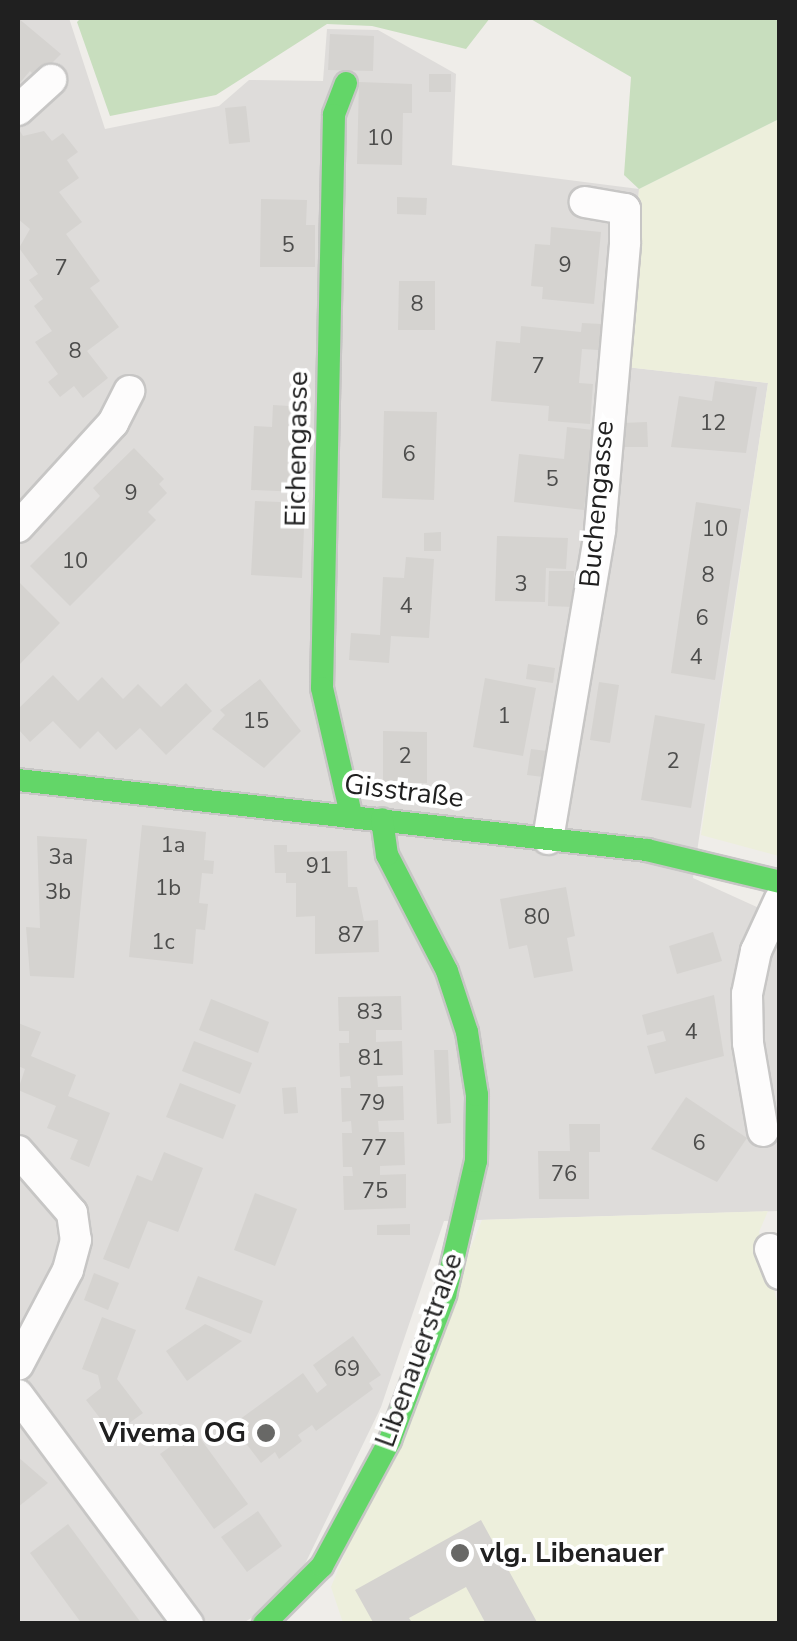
<!DOCTYPE html>
<meta charset="utf-8">
<style>
body{margin:0}
#map{position:relative;width:797px;height:1641px;overflow:hidden;background:#efede9;font-family:"Nunito Sans",sans-serif}
div>[style]{position:absolute}
[style*='--x']{left:calc(var(--x)*1px);top:calc(var(--y)*1px);width:calc(var(--w)*1px);rotate:calc(var(--a)*1deg)}
.residential>*{inset:0;background:#dedcda}
.farmland>*{inset:0;background:#edefdc}
.forest>*{inset:0;background:#c8debe}
.building>*{inset:0;background:#d5d3d0}
.roads{filter:drop-shadow(2px 0 #c7c6c5) drop-shadow(-2px 0 #c7c6c5) drop-shadow(0 2px #c7c6c5) drop-shadow(0 -2px #c7c6c5)}
.street>*{height:30px;margin:-15px;padding:0 15px;transform-origin:15px;border-radius:15px;background:#fdfcfc}
.fast>*{height:22px;margin:-11px;padding:0 11px;transform-origin:11px;border-radius:11px;background:#63d668}
.dots>*{width:28px;height:28px;translate:-50% -50%;box-sizing:border-box;border:5px solid #fff;border-radius:50%}
span{translate:-50% -50%;white-space:nowrap;text-align:center;line-height:1.15;-webkit-text-stroke:8px #fff;paint-order:stroke}
.number-label{font-size:22px;color:#4d4d4c}
.number-label span{-webkit-text-stroke-width:0}
.street-label{font-size:28px;color:#202020}
.poi-label{font-size:28px;color:#202020;font-weight:700}
.right{translate:-100% -50%;text-align:right}
.left{translate:0 -50%;text-align:left}
.frame{position:absolute;inset:0;border:20px solid #202020;pointer-events:none}
</style>
<div id="map">
<div class="residential">
<i style="clip-path:polygon(18px 18px,69px 18px,105px 129px,219px 106px,249px 80px,323px 81px,327px 29px,378px 30px,456px 74px,452px 165px,639px 189px,626px 367px,768px 383px,693px 878px,779px 917px,779px 1211px,444px 1221px,381px 1407px,290px 1595px,243px 1623px,18px 1623px)"></i>
</div>
<div class="farmland">
<i style="clip-path:polygon(779px 119px,779px 856px,701px 835px,768px 383px,626px 367px,639px 189px)"></i>
<i style="clip-path:polygon(768px 1211px,759px 1232px,779px 1309px,779px 1623px,343px 1623px,331px 1587px,482px 1220px)"></i>
</div>
<div class="forest">
<i style="clip-path:polygon(81px 18px,490px 18px,466px 49px,372px 26px,327px 24px,216px 95px,110px 116px,77px 22px)"></i>
<i style="clip-path:polygon(529px 18px,779px 18px,779px 119px,639px 189px,624px 175px,631px 77px)"></i>
</div>
<div class="building">
<i style="clip-path:polygon(18px 18px,61px 54px,37px 78px,30px 71px,18px 85px)"></i>
<i style="clip-path:polygon(330px 34px,374px 36px,373px 71px,328px 70px)"></i>
<i style="clip-path:polygon(429px 74px,451px 74px,451px 92px,429px 92px)"></i>
<i style="clip-path:polygon(359px 82px,412px 84px,412px 113px,403px 113px,402px 165px,357px 164px)"></i>
<i style="clip-path:polygon(246px 106px,250px 142px,229px 144px,225px 108px)"></i>
<i style="clip-path:polygon(18px 128px,23px 136px,44px 131px,52px 141px,63px 133px,78px 152px,67px 160px,79px 178px,59px 192px,82px 222px,66px 234px,100px 281px,90px 288px,119px 327px,87px 351px,108px 378px,83px 398px,74px 386px,60px 397px,48px 382px,58px 374px,35px 342px,52px 331px,34px 306px,43px 299px,29px 280px,38px 274px,19px 248px,30px 229px,18px 219px)"></i>
<i style="clip-path:polygon(397px 197px,427px 198px,426px 215px,397px 214px)"></i>
<i style="clip-path:polygon(261px 199px,307px 200px,306px 225px,315px 225px,315px 267px,260px 267px)"></i>
<i style="clip-path:polygon(551px 227px,601px 232px,594px 304px,542px 299px,543px 287px,531px 286px,535px 244px,550px 245px)"></i>
<i style="clip-path:polygon(399px 281px,435px 281px,435px 330px,398px 330px)"></i>
<i style="clip-path:polygon(582px 323px,601px 324px,599px 350px,582px 349px,579px 383px,593px 384px,590px 424px,548px 421px,549px 406px,491px 401px,496px 341px,520px 343px,521px 326px,581px 332px)"></i>
<i style="clip-path:polygon(715px 381px,757px 387px,746px 453px,671px 447px,679px 396px,712px 401px)"></i>
<i style="clip-path:polygon(273px 405px,305px 407px,301px 492px,251px 490px,254px 426px,272px 427px)"></i>
<i style="clip-path:polygon(384px 411px,437px 412px,434px 500px,382px 498px)"></i>
<i style="clip-path:polygon(647px 422px,648px 447px,624px 447px,623px 423px)"></i>
<i style="clip-path:polygon(567px 427px,593px 430px,584px 510px,514px 502px,519px 454px,564px 459px)"></i>
<i style="clip-path:polygon(134px 448px,164px 479px,159px 484px,167px 493px,148px 512px,156px 520px,70px 606px,30px 566px,100px 496px,93px 488px)"></i>
<i style="clip-path:polygon(255px 501px,305px 503px,302px 578px,251px 575px)"></i>
<i style="clip-path:polygon(696px 502px,741px 509px,715px 680px,671px 673px)"></i>
<i style="clip-path:polygon(441px 532px,441px 551px,424px 551px,424px 533px)"></i>
<i style="clip-path:polygon(497px 536px,568px 538px,566px 569px,546px 568px,545px 602px,495px 601px)"></i>
<i style="clip-path:polygon(406px 557px,434px 559px,429px 638px,391px 636px,389px 663px,349px 660px,351px 633px,380px 635px,383px 577px,404px 578px)"></i>
<i style="clip-path:polygon(549px 571px,574px 571px,573px 607px,548px 606px)"></i>
<i style="clip-path:polygon(18px 581px,60px 623px,18px 666px)"></i>
<i style="clip-path:polygon(528px 664px,555px 668px,553px 683px,526px 679px)"></i>
<i style="clip-path:polygon(53px 675px,78px 701px,102px 677px,123px 699px,138px 684px,161px 707px,186px 683px,212px 711px,166px 755px,140px 728px,116px 750px,98px 731px,80px 749px,53px 721px,30px 742px,18px 729px,18px 709px)"></i>
<i style="clip-path:polygon(485px 678px,536px 688px,523px 756px,473px 747px)"></i>
<i style="clip-path:polygon(260px 679px,301px 731px,264px 768px,212px 729px,225px 715px,220px 710px)"></i>
<i style="clip-path:polygon(599px 682px,619px 685px,610px 743px,590px 740px)"></i>
<i style="clip-path:polygon(655px 715px,705px 724px,691px 808px,641px 800px)"></i>
<i style="clip-path:polygon(383px 731px,427px 732px,427px 783px,383px 783px)"></i>
<i style="clip-path:polygon(531px 749px,547px 751px,543px 777px,527px 775px)"></i>
<i style="clip-path:polygon(142px 825px,206px 832px,204px 860px,214px 861px,213px 874px,202px 873px,199px 903px,208px 904px,205px 930px,196px 929px,193px 964px,129px 957px)"></i>
<i style="clip-path:polygon(37px 836px,87px 839px,74px 978px,30px 976px,26px 927px,40px 928px)"></i>
<i style="clip-path:polygon(274px 845px,287px 845px,287px 852px,347px 851px,348px 887px,357px 887px,364px 921px,378px 920px,379px 952px,315px 954px,315px 916px,296px 917px,296px 883px,286px 883px,286px 873px,275px 873px)"></i>
<i style="clip-path:polygon(566px 887px,575px 936px,567px 938px,573px 971px,534px 978px,527px 945px,509px 949px,500px 899px)"></i>
<i style="clip-path:polygon(713px 932px,722px 961px,677px 974px,669px 946px)"></i>
<i style="clip-path:polygon(714px 995px,724px 1056px,655px 1074px,647px 1046px,666px 1041px,663px 1031px,647px 1035px,642px 1015px)"></i>
<i style="clip-path:polygon(401px 996px,402px 1030px,376px 1030px,376px 1042px,402px 1041px,403px 1075px,377px 1076px,378px 1087px,403px 1086px,404px 1120px,378px 1121px,379px 1132px,404px 1132px,405px 1165px,380px 1166px,380px 1175px,406px 1174px,406px 1208px,344px 1210px,343px 1176px,353px 1176px,352px 1167px,343px 1167px,342px 1133px,352px 1133px,351px 1121px,342px 1122px,341px 1088px,351px 1088px,350px 1076px,340px 1077px,339px 1043px,349px 1043px,349px 1031px,339px 1031px,338px 997px)"></i>
<i style="clip-path:polygon(211px 999px,269px 1022px,258px 1053px,199px 1030px)"></i>
<i style="clip-path:polygon(18px 1023px,41px 1032px,31px 1056px,76px 1075px,68px 1096px,110px 1113px,89px 1167px,70px 1159px,78px 1140px,47px 1128px,56px 1106px,18px 1090px,25px 1069px,18px 1066px)"></i>
<i style="clip-path:polygon(194px 1041px,252px 1063px,240px 1094px,182px 1071px)"></i>
<i style="clip-path:polygon(434px 1050px,448px 1050px,451px 1123px,437px 1124px)"></i>
<i style="clip-path:polygon(180px 1083px,236px 1105px,223px 1139px,166px 1117px)"></i>
<i style="clip-path:polygon(296px 1087px,298px 1113px,284px 1114px,282px 1088px)"></i>
<i style="clip-path:polygon(686px 1097px,747px 1138px,717px 1182px,651px 1149px)"></i>
<i style="clip-path:polygon(569px 1124px,600px 1124px,600px 1152px,589px 1152px,589px 1199px,539px 1199px,538px 1151px,570px 1151px)"></i>
<i style="clip-path:polygon(164px 1152px,203px 1168px,178px 1232px,148px 1221px,129px 1269px,103px 1259px,137px 1175px,152px 1181px)"></i>
<i style="clip-path:polygon(255px 1193px,297px 1209px,275px 1266px,234px 1250px)"></i>
<i style="clip-path:polygon(410px 1224px,410px 1235px,377px 1235px,377px 1225px)"></i>
<i style="clip-path:polygon(94px 1273px,119px 1283px,108px 1310px,84px 1300px)"></i>
<i style="clip-path:polygon(198px 1276px,263px 1301px,251px 1334px,185px 1309px)"></i>
<i style="clip-path:polygon(102px 1317px,136px 1330px,117px 1379px,143px 1413px,113px 1435px,86px 1400px,101px 1388px,98px 1375px,82px 1369px)"></i>
<i style="clip-path:polygon(205px 1324px,242px 1341px,187px 1381px,166px 1351px)"></i>
<i style="clip-path:polygon(353px 1336px,381px 1375px,369px 1383px,373px 1389px,316px 1431px,312px 1425px,298px 1435px,302px 1441px,279px 1459px,275px 1452px,261px 1463px,232px 1425px,303px 1373px,317px 1393px,327px 1385px,313px 1365px)"></i>
<i style="clip-path:polygon(182px 1438px,188px 1446px,200px 1438px,248px 1504px,214px 1529px,160px 1454px)"></i>
<i style="clip-path:polygon(18px 1457px,48px 1483px,18px 1507px)"></i>
<i style="clip-path:polygon(258px 1511px,282px 1546px,247px 1572px,221px 1537px)"></i>
<i style="clip-path:polygon(481px 1520px,538px 1624px,486px 1624px,466px 1587px,409px 1618px,413px 1624px,374px 1624px,355px 1590px)"></i>
<i style="clip-path:polygon(68px 1524px,142px 1624px,82px 1624px,30px 1553px)"></i>
</div>
<div class="roads">
<div class="street">
<i style="--x:18;--y:110;--w:45;--a:-42.3"></i>
<i style="--x:18;--y:527;--w:141;--a:-47.6"></i>
<i style="--x:113;--y:423;--w:36;--a:-63"></i>
<i style="--x:548;--y:839;--w:313;--a:-80.4"></i>
<i style="--x:600;--y:530;--w:289;--a:-85"></i>
<i style="--x:625;--y:242;--w:33;--a:-90"></i>
<i style="--x:625;--y:209;--w:41;--a:-170.1"></i>
<i style="--x:763;--y:1131;--w:89;--a:-99.7"></i>
<i style="--x:748;--y:1043;--w:49;--a:-91.2"></i>
<i style="--x:747;--y:994;--w:44;--a:-78.2"></i>
<i style="--x:756;--y:951;--w:57;--a:-65.2"></i>
<i style="--x:18;--y:1151;--w:82;--a:48.9"></i>
<i style="--x:72;--y:1213;--w:27;--a:82"></i>
<i style="--x:76;--y:1240;--w:31;--a:105"></i>
<i style="--x:68;--y:1270;--w:107;--a:117.8"></i>
<i style="--x:770;--y:1249;--w:27;--a:68"></i>
<i style="--x:18;--y:1395;--w:285;--a:53.4"></i>
</div>
<div class="fast">
<i style="--x:346;--y:83;--w:34;--a:111"></i>
<i style="--x:334;--y:115;--w:573;--a:91.2"></i>
<i style="--x:322;--y:688;--w:130;--a:77.1"></i>
<i style="--x:18;--y:780;--w:633;--a:6.35"></i>
<i style="--x:647;--y:850;--w:137;--a:13.5"></i>
<i style="--x:264;--y:1624;--w:82;--a:-45"></i>
<i style="--x:322;--y:1566;--w:143;--a:-61.6"></i>
<i style="--x:390;--y:1440;--w:155;--a:-69.2"></i>
<i style="--x:445;--y:1295;--w:138;--a:-77"></i>
<i style="--x:476;--y:1161;--w:66;--a:-89.1"></i>
<i style="--x:477;--y:1095;--w:64;--a:-99"></i>
<i style="--x:467;--y:1032;--w:64;--a:-108.2"></i>
<i style="--x:447;--y:971;--w:131;--a:-117.3"></i>
<i style="--x:387;--y:855;--w:36;--a:-98"></i>
</div>
</div>
<div class="dots">
<i style="left:266px;top:1433px;background:#686866"></i>
<i style="left:460px;top:1553px;background:#686866"></i>
</div>
<div class="number-label">
<span style="left:380px;top:139px">10</span>
<span style="left:288px;top:246px">5</span>
<span style="left:565px;top:266px">9</span>
<span style="left:61px;top:269px">7</span>
<span style="left:417px;top:305px">8</span>
<span style="left:75px;top:352px">8</span>
<span style="left:538px;top:367px">7</span>
<span style="left:713px;top:424px">12</span>
<span style="left:409px;top:455px">6</span>
<span style="left:552px;top:480px">5</span>
<span style="left:131px;top:494px">9</span>
<span style="left:715px;top:530px">10</span>
<span style="left:75px;top:562px">10</span>
<span style="left:708px;top:576px">8</span>
<span style="left:521px;top:585px">3</span>
<span style="left:406px;top:607px">4</span>
<span style="left:702px;top:619px">6</span>
<span style="left:696px;top:658px">4</span>
<span style="left:504px;top:717px">1</span>
<span style="left:256px;top:722px">15</span>
<span style="left:405px;top:757px">2</span>
<span style="left:673px;top:762px">2</span>
<span style="left:173px;top:846px">1a</span>
<span style="left:61px;top:858px">3a</span>
<span style="left:319px;top:867px">91</span>
<span style="left:168px;top:889px">1b</span>
<span style="left:58px;top:893px">3b</span>
<span style="left:537px;top:918px">80</span>
<span style="left:351px;top:936px">87</span>
<span style="left:163px;top:943px">1c</span>
<span style="left:370px;top:1013px">83</span>
<span style="left:691px;top:1033px">4</span>
<span style="left:371px;top:1059px">81</span>
<span style="left:372px;top:1104px">79</span>
<span style="left:699px;top:1144px">6</span>
<span style="left:374px;top:1149px">77</span>
<span style="left:564px;top:1175px">76</span>
<span style="left:375px;top:1192px">75</span>
<span style="left:347px;top:1370px">69</span>
</div>
<div class="street-label">
<span style="left:297px;top:449px;rotate:-89deg">Eichengasse</span>
<span style="left:597px;top:504px;rotate:-85deg">Buchengasse</span>
<span style="left:404px;top:791px;rotate:7deg">Gisstraße</span>
<span style="left:419px;top:1350px;rotate:-70deg">Libenauerstraße</span>
</div>
<div class="poi-label">
<span class="right" style="left:246px;top:1433px">Vivema OG</span>
<span class="left" style="left:480px;top:1553px">vlg. Libenauer</span>
</div>
<div class="frame"></div>
</div>
